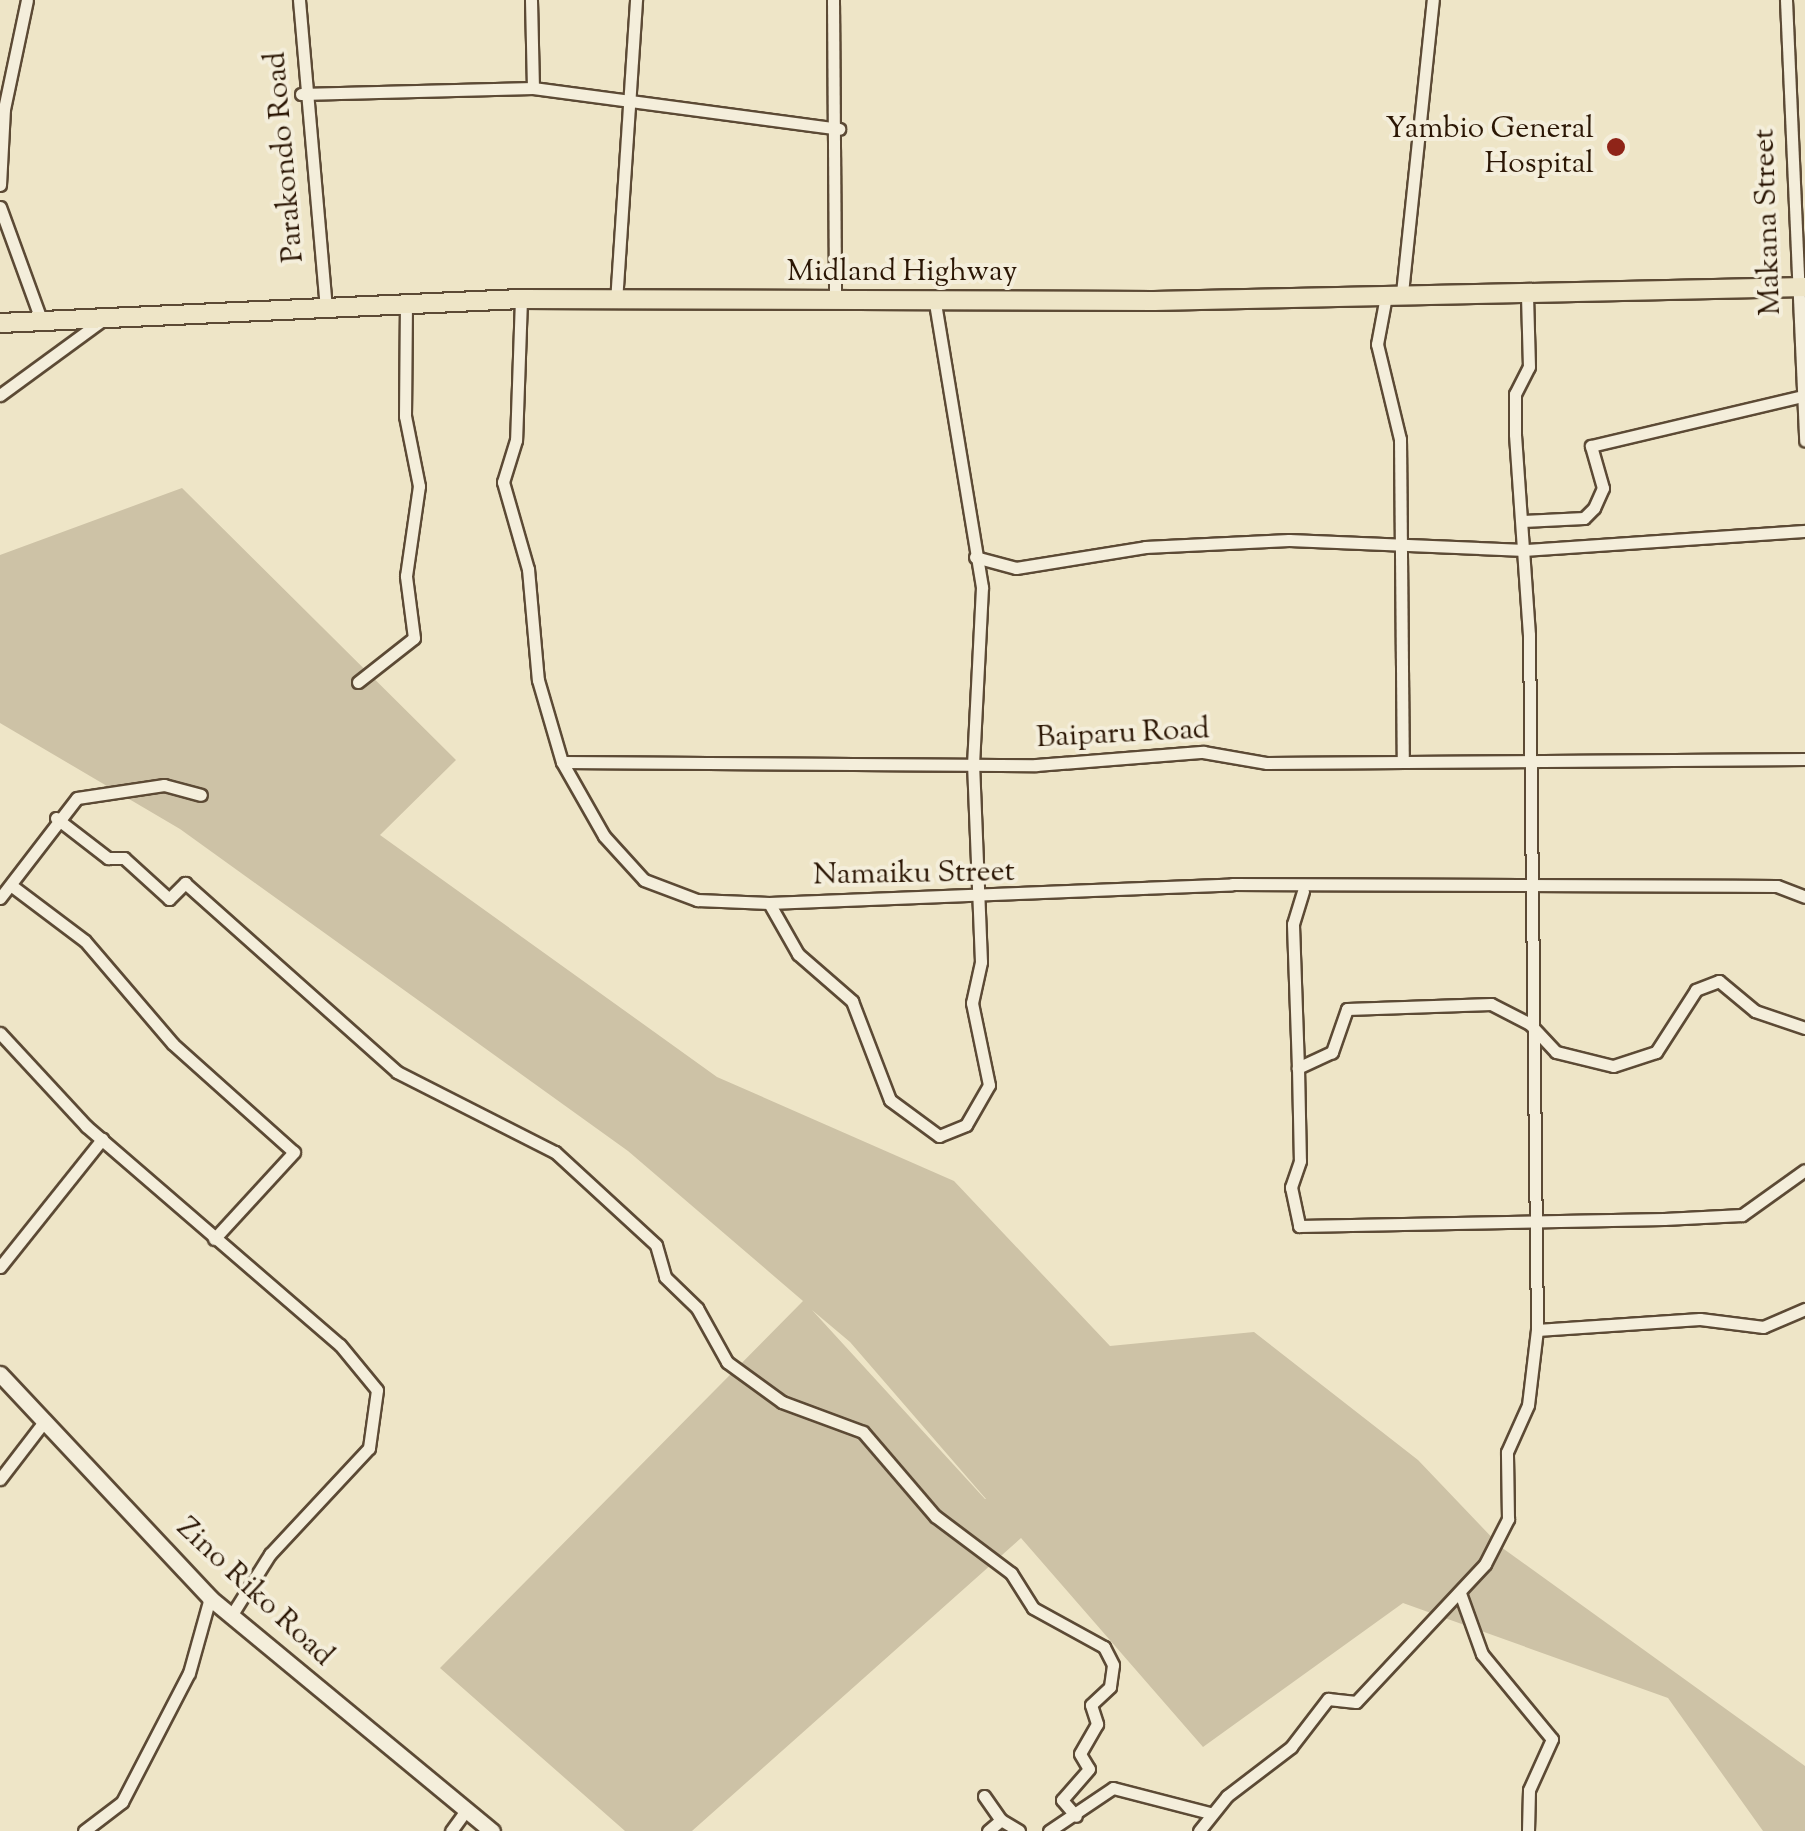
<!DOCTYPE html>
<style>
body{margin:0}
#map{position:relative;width:1805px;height:1831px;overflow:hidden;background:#eee5c7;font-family:"Sorts Mill Goudy",serif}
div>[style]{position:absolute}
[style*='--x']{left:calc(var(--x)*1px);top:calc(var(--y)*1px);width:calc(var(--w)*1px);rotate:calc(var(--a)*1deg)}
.green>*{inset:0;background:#cdc2a6}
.roads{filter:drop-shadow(2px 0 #5c4a35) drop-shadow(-2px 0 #5c4a35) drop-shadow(0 2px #5c4a35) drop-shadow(0 -2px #5c4a35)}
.street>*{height:11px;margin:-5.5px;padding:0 5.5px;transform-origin:5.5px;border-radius:5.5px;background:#f4eedb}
.secondary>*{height:15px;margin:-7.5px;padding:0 7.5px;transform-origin:7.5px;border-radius:7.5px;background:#f4eedb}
.primary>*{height:18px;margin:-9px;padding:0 9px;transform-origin:9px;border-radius:9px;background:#eee5c7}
.dots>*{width:28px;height:28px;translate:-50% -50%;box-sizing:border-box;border:5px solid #f4eedb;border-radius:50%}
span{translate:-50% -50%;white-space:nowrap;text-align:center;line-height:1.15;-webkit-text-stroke:8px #f4eedb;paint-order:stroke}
.poi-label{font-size:30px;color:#2b1604}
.right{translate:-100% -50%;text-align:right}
.street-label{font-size:30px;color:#2b1604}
</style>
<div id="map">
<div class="green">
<i style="clip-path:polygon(evenodd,182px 488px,456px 760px,380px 835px,717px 1077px,954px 1181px,1110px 1346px,1254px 1332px,1418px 1460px,1501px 1547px,1805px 1766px,1805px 1831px,1763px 1831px,1668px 1698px,1403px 1603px,1203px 1747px,1021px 1538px,692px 1831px,625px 1831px,440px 1668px,803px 1301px,628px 1151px,180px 829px,0 723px,0 555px,182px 488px,812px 1310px,850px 1342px,986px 1499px,985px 1499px,812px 1310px)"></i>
</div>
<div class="roads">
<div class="street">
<i style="--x:299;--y:0;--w:310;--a:85"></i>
<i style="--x:531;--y:0;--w:88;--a:88.7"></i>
<i style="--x:833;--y:0;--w:299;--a:89.6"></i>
<i style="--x:1786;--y:0;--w:441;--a:87.5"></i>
<i style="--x:301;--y:94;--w:232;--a:-1.5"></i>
<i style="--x:533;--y:88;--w:309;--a:7.6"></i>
<i style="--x:0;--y:185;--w:76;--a:-87"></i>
<i style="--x:4;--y:109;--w:111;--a:-78.1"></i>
<i style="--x:0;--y:207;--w:117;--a:70"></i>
<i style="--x:1402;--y:293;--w:295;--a:-84"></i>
<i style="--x:1386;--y:296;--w:49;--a:100.6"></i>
<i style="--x:1377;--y:344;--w:98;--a:76.4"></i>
<i style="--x:1400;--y:439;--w:317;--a:89.5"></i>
<i style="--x:521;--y:299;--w:141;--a:92"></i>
<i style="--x:516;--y:440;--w:44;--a:107.2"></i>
<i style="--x:503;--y:482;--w:91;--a:74"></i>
<i style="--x:528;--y:569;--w:111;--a:84.9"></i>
<i style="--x:538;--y:680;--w:85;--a:73.7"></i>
<i style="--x:562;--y:762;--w:85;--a:60.4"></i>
<i style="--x:604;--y:836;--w:59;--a:47.7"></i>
<i style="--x:644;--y:880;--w:57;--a:20.7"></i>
<i style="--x:697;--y:900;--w:72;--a:2.4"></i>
<i style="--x:769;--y:903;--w:463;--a:-2.3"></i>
<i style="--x:1232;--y:884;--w:545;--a:0.21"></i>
<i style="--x:1777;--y:886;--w:30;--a:21"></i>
<i style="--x:616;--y:302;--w:303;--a:-86.2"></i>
<i style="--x:0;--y:395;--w:129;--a:-36.2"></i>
<i style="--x:1523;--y:521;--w:61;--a:-2.8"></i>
<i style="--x:1584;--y:518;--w:14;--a:-45"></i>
<i style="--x:1594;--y:508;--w:22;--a:-66"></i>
<i style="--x:1603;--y:488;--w:44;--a:-105.9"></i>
<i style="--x:1591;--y:446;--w:213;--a:-13.3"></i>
<i style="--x:975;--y:557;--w:42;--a:15"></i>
<i style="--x:1016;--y:568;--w:131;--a:-9.2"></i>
<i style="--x:1145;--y:547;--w:144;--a:-2.8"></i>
<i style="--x:1289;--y:540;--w:236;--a:2.4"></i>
<i style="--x:1525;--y:550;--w:281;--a:-3.9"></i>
<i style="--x:358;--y:682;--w:71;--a:-38.2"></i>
<i style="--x:414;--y:638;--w:63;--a:-97.4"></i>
<i style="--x:406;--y:576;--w:91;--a:-81.8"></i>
<i style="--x:419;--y:486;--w:71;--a:-101.3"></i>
<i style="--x:405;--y:416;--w:109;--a:-89.5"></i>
<i style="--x:562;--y:762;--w:474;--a:0.4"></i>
<i style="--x:1036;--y:765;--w:168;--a:-4.5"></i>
<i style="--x:1203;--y:752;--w:65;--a:9.8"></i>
<i style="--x:1267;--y:763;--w:538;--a:-0.43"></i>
<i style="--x:56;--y:818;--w:66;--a:37.6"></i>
<i style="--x:108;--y:858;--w:16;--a:0"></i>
<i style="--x:124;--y:858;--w:61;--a:42.3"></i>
<i style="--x:169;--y:899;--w:23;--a:-45"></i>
<i style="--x:185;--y:883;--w:284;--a:41.7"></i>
<i style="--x:397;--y:1072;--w:177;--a:26.9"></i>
<i style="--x:555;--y:1152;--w:137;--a:42.6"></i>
<i style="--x:656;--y:1245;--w:33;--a:74"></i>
<i style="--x:665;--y:1277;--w:45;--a:44.1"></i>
<i style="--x:697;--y:1308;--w:62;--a:60.9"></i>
<i style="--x:727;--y:1362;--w:68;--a:36"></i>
<i style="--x:782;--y:1402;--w:86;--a:20.3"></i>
<i style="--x:863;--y:1432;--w:111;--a:49.4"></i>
<i style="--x:935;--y:1516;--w:95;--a:36.9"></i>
<i style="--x:1011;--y:1573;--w:41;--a:57.8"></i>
<i style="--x:1033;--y:1608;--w:81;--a:28.8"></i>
<i style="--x:1104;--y:1647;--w:20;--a:63"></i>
<i style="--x:1113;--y:1665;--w:22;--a:98"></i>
<i style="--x:1110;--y:1687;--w:26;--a:137"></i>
<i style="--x:1091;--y:1705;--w:20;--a:72"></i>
<i style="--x:1097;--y:1724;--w:34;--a:120"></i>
<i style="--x:1080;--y:1754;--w:17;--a:59"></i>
<i style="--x:1089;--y:1769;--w:41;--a:131.1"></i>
<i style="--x:1062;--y:1800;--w:21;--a:49"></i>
<i style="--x:12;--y:886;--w:91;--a:37"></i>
<i style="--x:85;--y:941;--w:135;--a:49.5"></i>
<i style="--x:173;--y:1044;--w:162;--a:41.8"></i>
<i style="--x:294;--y:1152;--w:118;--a:132.6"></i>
<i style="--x:0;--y:898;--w:126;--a:-52.4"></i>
<i style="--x:77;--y:798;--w:88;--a:-8.5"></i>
<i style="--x:164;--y:785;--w:38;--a:15"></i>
<i style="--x:769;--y:903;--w:59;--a:60.4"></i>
<i style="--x:798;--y:954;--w:72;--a:41"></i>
<i style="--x:852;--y:1001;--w:106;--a:69"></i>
<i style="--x:890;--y:1100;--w:61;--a:36.3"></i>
<i style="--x:939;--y:1136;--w:29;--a:-22"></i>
<i style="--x:966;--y:1125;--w:46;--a:-60.1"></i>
<i style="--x:989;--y:1085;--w:84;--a:-101.7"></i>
<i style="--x:972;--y:1003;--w:42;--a:-77.6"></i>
<i style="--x:981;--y:962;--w:197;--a:-92.3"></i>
<i style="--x:973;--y:765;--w:178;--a:-87.1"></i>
<i style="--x:982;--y:587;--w:289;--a:-99.4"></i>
<i style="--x:1805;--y:1028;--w:53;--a:-161.2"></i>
<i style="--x:1755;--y:1011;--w:47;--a:-140.2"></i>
<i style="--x:1719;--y:981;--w:25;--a:159"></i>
<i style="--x:1696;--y:990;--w:74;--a:122.8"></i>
<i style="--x:1656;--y:1052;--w:45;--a:162"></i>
<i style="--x:1613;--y:1066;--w:59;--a:-166.2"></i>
<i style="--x:1556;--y:1052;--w:38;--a:-133"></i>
<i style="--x:1530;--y:1024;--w:44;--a:-152.9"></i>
<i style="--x:1491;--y:1004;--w:144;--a:178"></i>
<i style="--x:1347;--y:1009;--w:46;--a:109.2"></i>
<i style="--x:1332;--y:1052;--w:38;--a:155"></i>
<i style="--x:1298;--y:1068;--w:93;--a:88.8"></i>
<i style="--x:1300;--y:1161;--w:28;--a:109"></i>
<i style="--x:1291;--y:1187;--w:40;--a:78"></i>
<i style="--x:1299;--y:1226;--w:365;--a:-1.1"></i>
<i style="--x:1664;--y:1219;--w:78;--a:-2.9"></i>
<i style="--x:1742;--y:1215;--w:77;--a:-35.5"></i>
<i style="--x:0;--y:1033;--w:127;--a:47.2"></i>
<i style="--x:86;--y:1126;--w:335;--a:40.8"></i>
<i style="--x:340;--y:1345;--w:58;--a:50.6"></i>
<i style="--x:377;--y:1390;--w:59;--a:97.9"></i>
<i style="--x:369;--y:1448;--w:145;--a:133"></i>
<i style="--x:270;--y:1554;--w:73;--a:122.2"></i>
<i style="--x:1298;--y:1068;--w:144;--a:-92"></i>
<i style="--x:1293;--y:924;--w:34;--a:-73"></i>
<i style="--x:0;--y:1267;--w:164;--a:-51.4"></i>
<i style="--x:1537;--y:1330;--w:163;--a:-3.9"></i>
<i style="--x:1700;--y:1319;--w:64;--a:7.2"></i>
<i style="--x:1763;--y:1327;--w:46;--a:-23.2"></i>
<i style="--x:0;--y:1479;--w:71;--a:-52.5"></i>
<i style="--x:1460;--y:1593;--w:65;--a:70.2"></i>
<i style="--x:1482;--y:1654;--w:110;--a:50.5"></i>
<i style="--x:1552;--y:1739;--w:56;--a:114.3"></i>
<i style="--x:1529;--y:1790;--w:41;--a:91.4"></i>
<i style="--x:984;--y:1796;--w:29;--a:55"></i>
<i style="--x:1001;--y:1820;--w:17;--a:140"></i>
<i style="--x:1001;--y:1820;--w:21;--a:31"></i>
<i style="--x:84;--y:1831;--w:48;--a:-37.3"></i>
<i style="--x:122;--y:1802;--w:145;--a:-62.6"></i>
<i style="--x:189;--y:1673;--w:78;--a:-74.4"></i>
<i style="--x:451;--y:1831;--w:24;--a:-54"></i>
<i style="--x:1049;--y:1831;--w:77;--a:-33.9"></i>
<i style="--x:1113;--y:1788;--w:100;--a:14.5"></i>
<i style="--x:1199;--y:1831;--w:45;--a:-51.3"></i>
<i style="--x:1227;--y:1796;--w:81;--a:-37.4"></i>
<i style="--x:1291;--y:1747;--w:61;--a:-52.4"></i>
<i style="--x:1328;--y:1699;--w:28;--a:6"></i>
<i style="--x:1356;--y:1702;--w:189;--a:-46.9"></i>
<i style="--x:1485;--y:1564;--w:51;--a:-62.9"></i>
<i style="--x:1508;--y:1519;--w:67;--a:-90.9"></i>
<i style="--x:1507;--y:1452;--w:51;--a:-65.9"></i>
<i style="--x:1528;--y:1405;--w:76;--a:-83.2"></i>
<i style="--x:1537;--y:1330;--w:695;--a:-90.66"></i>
<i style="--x:1529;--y:635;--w:201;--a:-94"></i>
<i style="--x:1515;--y:434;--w:40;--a:-90"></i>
<i style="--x:1515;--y:394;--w:30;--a:-63"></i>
<i style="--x:1529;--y:367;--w:71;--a:-91.6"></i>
</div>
<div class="secondary">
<i style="--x:0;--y:1374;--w:307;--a:46.8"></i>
<i style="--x:210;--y:1598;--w:366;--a:39.6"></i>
</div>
<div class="primary">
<i style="--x:0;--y:323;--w:522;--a:-2.64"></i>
<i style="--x:521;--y:299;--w:633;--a:0.18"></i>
<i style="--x:1154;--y:301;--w:651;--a:-1.23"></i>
</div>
</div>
<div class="dots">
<i style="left:1616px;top:147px;background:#8f2418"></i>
</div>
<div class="poi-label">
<span class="right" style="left:1594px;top:147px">Yambio General<br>Hospital</span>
</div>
<div class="street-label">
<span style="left:286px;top:157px;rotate:-95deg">Parakondo Road</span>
<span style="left:1769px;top:222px;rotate:-92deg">Makana Street</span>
<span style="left:902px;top:273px">Midland Highway</span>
<span style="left:1123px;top:735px;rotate:-3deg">Baiparu Road</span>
<span style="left:914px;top:875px;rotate:-1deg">Namaiku Street</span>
<span style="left:254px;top:1593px;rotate:43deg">Zino Riko Road</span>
</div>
</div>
